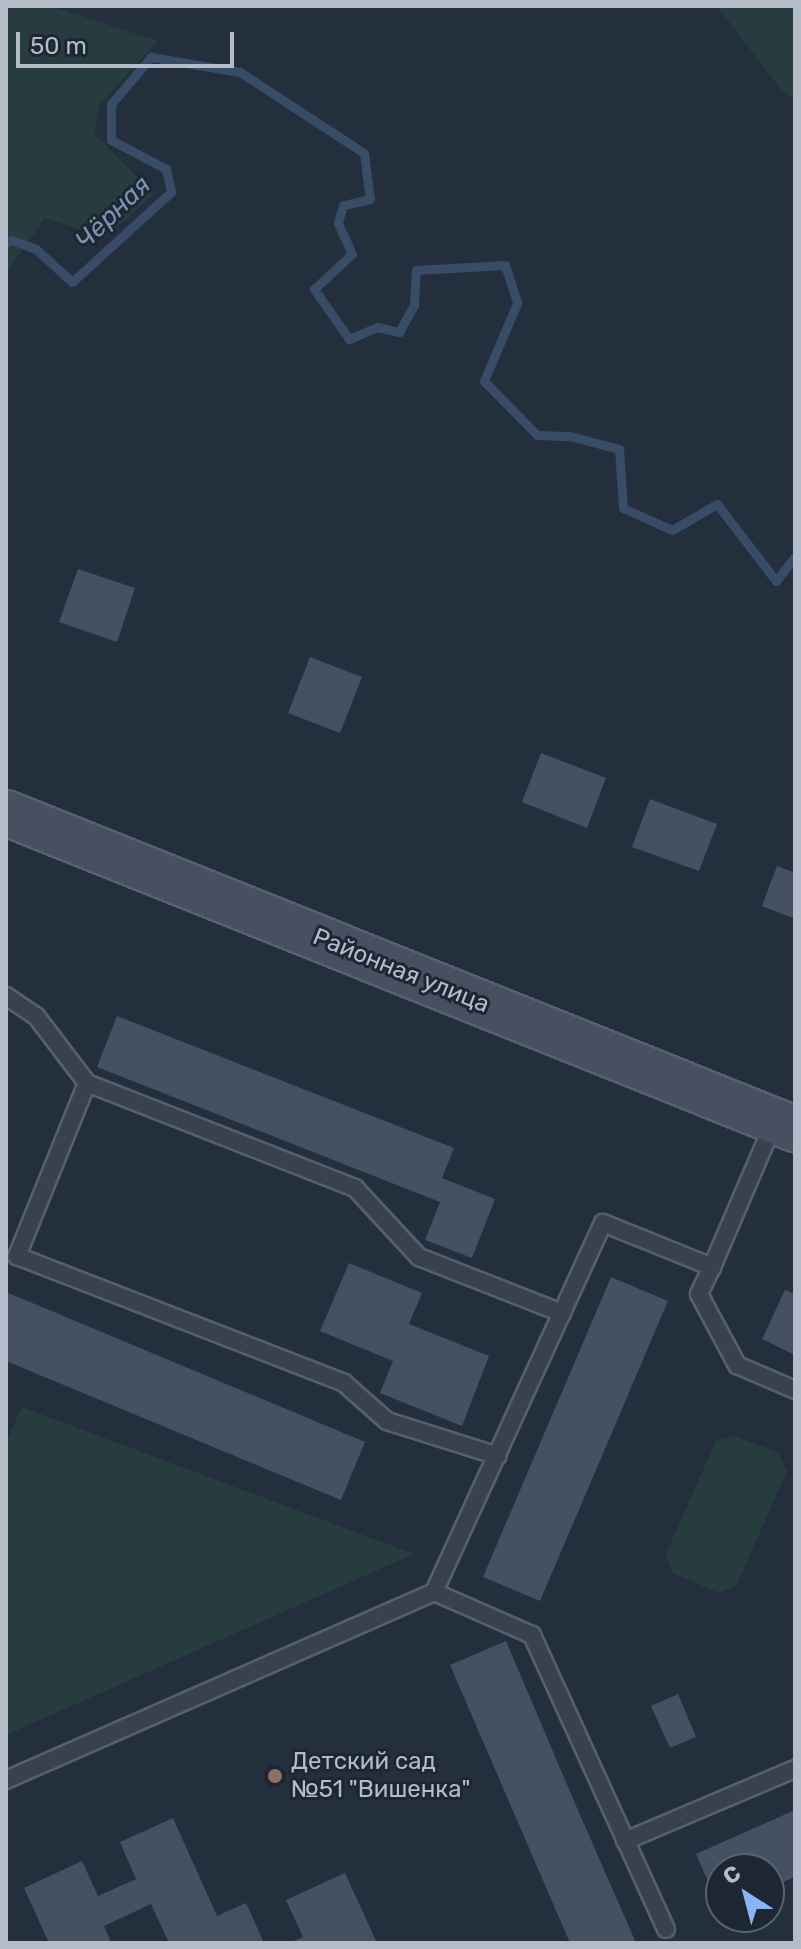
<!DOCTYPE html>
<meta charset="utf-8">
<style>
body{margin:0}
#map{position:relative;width:801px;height:1949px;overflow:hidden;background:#242f3e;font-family:Rubik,sans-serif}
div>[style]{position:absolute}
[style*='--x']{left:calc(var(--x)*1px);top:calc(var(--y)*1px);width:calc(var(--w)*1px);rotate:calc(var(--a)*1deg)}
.green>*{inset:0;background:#263c3f}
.stream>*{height:9px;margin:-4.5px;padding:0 4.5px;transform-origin:4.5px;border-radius:4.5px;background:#394c67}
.building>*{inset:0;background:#455162}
.roads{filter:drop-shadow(2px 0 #565f6c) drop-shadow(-2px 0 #565f6c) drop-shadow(0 2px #565f6c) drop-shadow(0 -2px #565f6c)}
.lane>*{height:16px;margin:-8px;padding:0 8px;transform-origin:8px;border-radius:8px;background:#38414e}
.secondary>*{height:44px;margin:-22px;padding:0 22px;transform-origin:22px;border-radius:22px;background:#465061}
.dots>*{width:22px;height:22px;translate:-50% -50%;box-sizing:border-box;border:4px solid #1d2633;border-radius:50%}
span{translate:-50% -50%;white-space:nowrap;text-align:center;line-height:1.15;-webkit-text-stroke:6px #1d2633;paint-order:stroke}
.street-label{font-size:24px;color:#b4bcc9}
.poi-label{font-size:24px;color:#b4bcc9}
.left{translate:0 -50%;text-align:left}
.water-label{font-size:26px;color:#7c92b1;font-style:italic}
.frame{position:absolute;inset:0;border:8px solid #b4bcc9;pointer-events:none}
.north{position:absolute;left:705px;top:1853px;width:80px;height:80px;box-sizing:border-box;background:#1d2633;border:2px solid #59626f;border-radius:50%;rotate:324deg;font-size:22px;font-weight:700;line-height:32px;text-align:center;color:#b4bcc9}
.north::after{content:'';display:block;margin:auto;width:28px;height:36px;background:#8ab4f8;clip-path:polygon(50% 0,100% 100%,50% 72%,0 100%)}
.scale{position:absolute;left:16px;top:32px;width:218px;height:36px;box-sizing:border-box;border:4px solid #b4bcc9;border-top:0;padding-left:10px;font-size:24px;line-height:28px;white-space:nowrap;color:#b4bcc9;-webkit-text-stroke:6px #1d2633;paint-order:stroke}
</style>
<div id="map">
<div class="green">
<i style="clip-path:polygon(6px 6px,51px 6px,158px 41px,99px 105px,94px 133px,154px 194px,105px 238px,45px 218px,6px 273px)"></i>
<i style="clip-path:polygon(717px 6px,795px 6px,795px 100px,782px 91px)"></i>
<i style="clip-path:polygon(22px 1407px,414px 1554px,6px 1735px,6px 1442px)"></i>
<i style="clip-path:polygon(734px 1436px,778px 1452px,787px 1471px,736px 1586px,719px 1593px,673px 1573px,665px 1556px,716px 1441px)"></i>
</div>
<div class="stream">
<i style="--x:6;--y:243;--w:7;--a:-27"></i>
<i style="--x:12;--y:240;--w:26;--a:21"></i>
<i style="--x:36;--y:249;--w:49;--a:42.5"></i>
<i style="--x:72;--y:282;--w:134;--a:-42.3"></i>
<i style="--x:171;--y:192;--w:24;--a:-102"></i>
<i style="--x:166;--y:169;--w:62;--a:-152.2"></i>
<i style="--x:111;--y:140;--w:36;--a:-90"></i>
<i style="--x:111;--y:104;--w:62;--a:-49.6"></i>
<i style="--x:151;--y:57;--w:90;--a:9.6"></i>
<i style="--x:240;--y:72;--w:148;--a:33.2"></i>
<i style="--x:364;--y:153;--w:46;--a:82.6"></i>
<i style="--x:370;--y:199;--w:28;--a:167"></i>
<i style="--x:343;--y:205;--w:19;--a:106"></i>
<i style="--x:338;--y:223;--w:34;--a:66"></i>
<i style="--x:352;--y:254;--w:52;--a:137.4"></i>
<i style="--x:314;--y:289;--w:61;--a:55"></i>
<i style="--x:349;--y:339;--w:30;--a:-23"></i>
<i style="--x:377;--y:327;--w:23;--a:13"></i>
<i style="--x:399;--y:332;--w:31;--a:-61"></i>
<i style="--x:414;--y:305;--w:35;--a:-87"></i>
<i style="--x:416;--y:270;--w:89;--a:-3.2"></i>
<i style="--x:505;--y:265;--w:40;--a:72"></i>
<i style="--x:517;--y:303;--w:85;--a:112.9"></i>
<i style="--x:484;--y:381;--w:76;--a:45.5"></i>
<i style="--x:537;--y:435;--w:33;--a:2"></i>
<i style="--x:570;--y:436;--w:51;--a:14.9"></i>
<i style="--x:619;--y:449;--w:59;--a:86.1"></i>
<i style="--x:623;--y:508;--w:54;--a:24.2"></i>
<i style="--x:672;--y:530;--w:52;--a:-30"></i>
<i style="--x:717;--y:504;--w:97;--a:52.5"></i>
<i style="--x:776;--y:581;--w:31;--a:-52"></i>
</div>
<div class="building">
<i style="clip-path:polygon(78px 569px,135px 588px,117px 642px,59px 622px)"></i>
<i style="clip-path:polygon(310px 657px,362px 677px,340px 733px,288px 713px)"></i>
<i style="clip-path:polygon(541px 753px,606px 778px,587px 828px,522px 802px)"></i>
<i style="clip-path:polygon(650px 799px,717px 824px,699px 871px,632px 847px)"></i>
<i style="clip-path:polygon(777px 866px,795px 873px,795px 919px,762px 906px)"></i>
<i style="clip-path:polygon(117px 1016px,454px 1148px,442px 1178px,495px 1199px,472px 1258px,425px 1240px,440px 1202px,97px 1067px)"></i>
<i style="clip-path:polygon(349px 1263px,422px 1293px,409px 1324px,489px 1356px,462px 1426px,380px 1393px,393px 1361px,320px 1331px)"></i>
<i style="clip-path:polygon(611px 1277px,668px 1301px,540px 1601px,483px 1577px)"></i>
<i style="clip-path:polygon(785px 1290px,795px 1294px,795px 1355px,762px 1339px)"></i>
<i style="clip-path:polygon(6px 1292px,365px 1442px,341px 1500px,6px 1361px)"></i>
<i style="clip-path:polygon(506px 1641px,574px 1801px,636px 1943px,570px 1943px,450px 1665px)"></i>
<i style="clip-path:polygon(678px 1694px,696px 1737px,670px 1748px,651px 1706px)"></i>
<i style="clip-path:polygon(795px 1810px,795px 1877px,769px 1888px,769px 1869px,721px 1869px,721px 1911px,696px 1854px)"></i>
<i style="clip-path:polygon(173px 1818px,217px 1916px,246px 1903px,264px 1943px,169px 1943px,151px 1904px,104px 1926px,111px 1943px,49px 1943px,24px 1888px,82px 1861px,98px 1896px,136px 1879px,120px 1842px)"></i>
<i style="clip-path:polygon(345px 1873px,377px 1943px,289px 1943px,303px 1937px,286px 1900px)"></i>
</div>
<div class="roads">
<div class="lane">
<i style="--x:6;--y:996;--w:36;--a:34"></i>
<i style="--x:36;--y:1016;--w:84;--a:52.7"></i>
<i style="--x:87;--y:1083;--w:288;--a:21.4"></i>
<i style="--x:355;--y:1188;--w:94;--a:47.2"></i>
<i style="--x:419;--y:1257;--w:154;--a:21.4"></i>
<i style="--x:87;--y:1083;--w:187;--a:112"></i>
<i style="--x:17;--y:1256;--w:351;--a:21.2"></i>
<i style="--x:344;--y:1383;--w:57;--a:41.5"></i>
<i style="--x:387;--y:1421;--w:116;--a:17.5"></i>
<i style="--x:712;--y:1267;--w:30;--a:116"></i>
<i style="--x:699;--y:1294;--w:81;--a:61.8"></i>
<i style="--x:737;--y:1365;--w:63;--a:23.3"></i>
<i style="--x:434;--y:1592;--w:107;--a:23.7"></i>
<i style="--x:532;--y:1635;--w:323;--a:65.5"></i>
<i style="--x:6;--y:1780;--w:467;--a:-23.7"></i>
<i style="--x:434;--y:1592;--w:406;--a:-65.4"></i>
<i style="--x:603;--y:1223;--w:118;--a:22"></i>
<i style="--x:712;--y:1267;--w:158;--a:-66.8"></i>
<i style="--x:625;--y:1841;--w:185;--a:-23"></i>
</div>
<div class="secondary">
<i style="--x:6;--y:813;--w:850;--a:21.83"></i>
</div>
</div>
<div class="dots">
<i style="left:275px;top:1776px;background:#8d6e63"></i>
</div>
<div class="street-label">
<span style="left:401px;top:971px;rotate:22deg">Районная улица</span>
</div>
<div class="poi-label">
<span class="left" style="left:291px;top:1776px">Детский сад<br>№51 "Вишенка"</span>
</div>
<div class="water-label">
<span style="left:113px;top:213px;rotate:-44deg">Чёрная</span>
</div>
<div class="frame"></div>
<div class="north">С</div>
<div class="scale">50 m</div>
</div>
